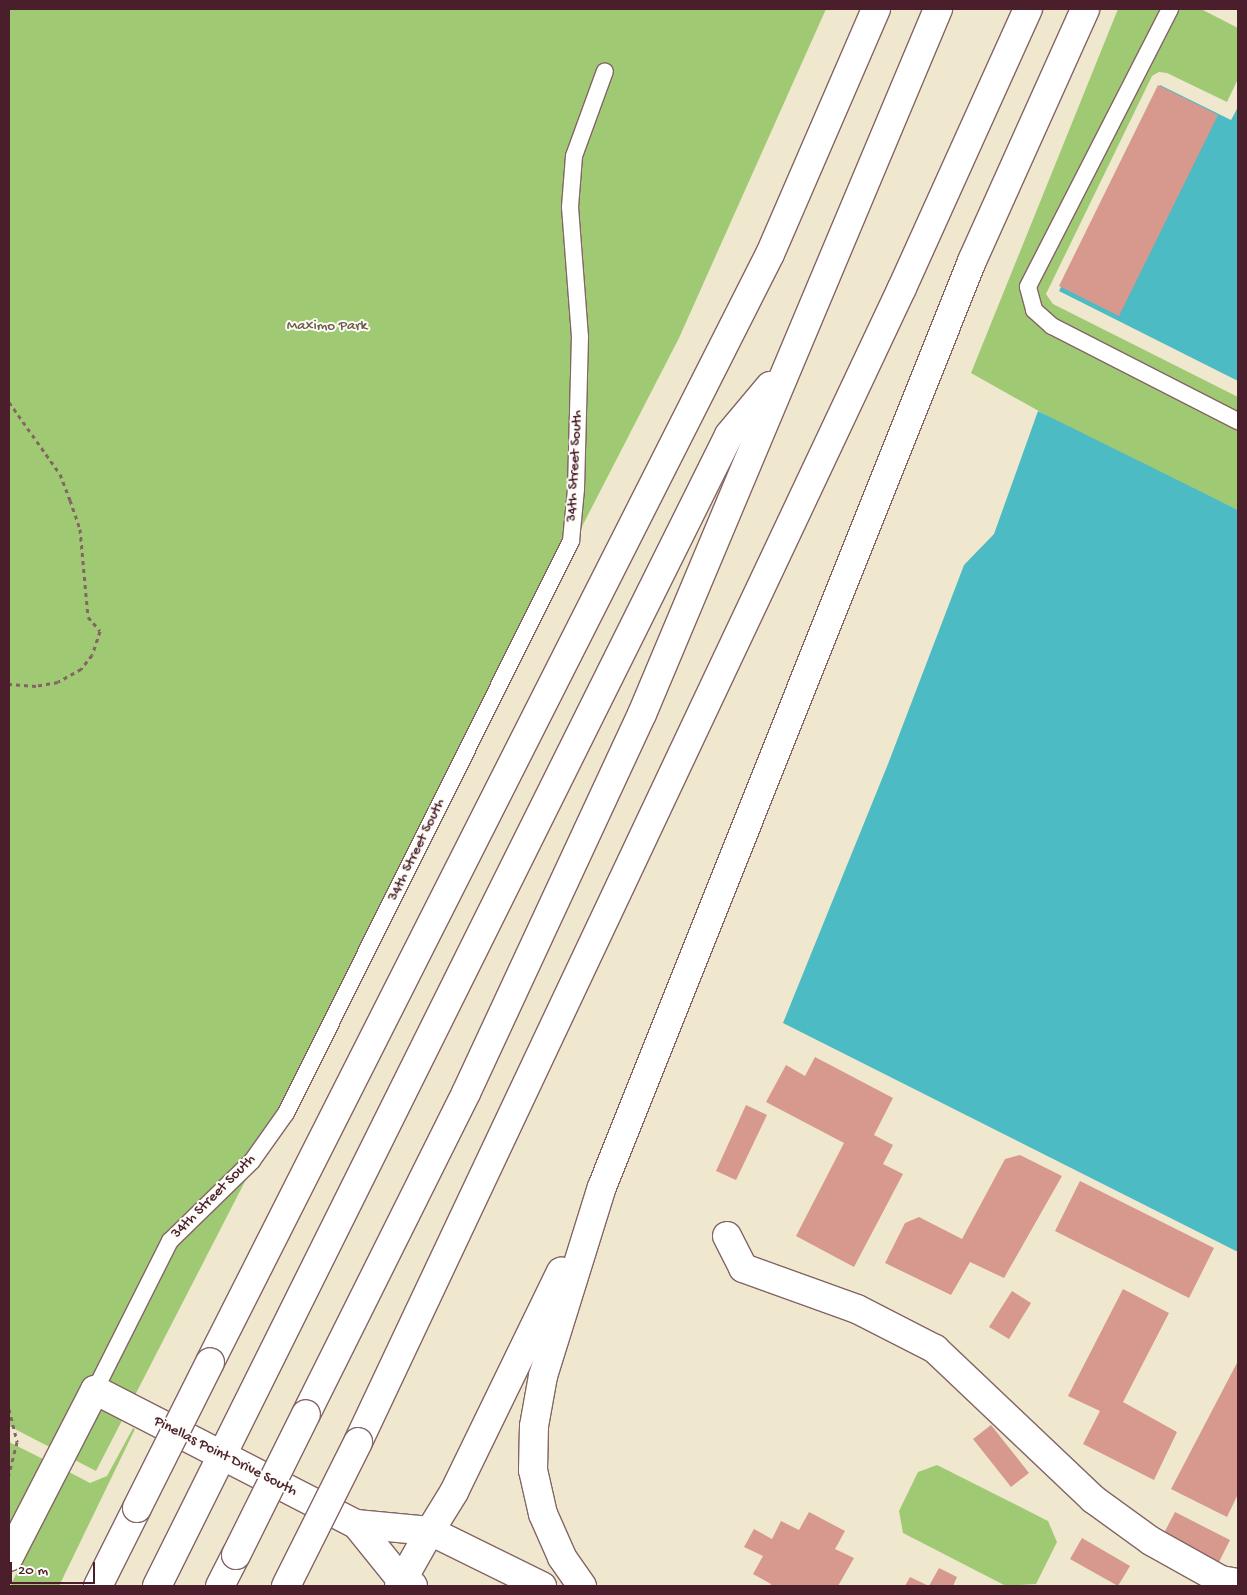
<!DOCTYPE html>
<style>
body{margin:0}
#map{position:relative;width:1247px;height:1595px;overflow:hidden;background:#f0e8ce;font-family:"Gochi Hand",sans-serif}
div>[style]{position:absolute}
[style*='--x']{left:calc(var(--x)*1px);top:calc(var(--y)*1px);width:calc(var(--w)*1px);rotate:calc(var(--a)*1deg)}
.green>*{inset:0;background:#a0c974}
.water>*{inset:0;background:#4cbbc3}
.building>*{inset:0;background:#d7988e}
.path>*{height:3px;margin-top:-1.5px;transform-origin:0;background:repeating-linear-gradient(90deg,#846564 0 4px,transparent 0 8px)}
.roads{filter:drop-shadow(1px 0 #846564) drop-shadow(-1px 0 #846564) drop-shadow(0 1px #846564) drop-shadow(0 -1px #846564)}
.lane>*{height:16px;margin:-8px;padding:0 8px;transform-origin:8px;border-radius:8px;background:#fff}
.street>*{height:28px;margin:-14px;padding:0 14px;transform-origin:14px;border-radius:14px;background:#fff}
.secondary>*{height:28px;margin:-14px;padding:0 14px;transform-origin:14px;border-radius:14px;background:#fff}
.highway>*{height:28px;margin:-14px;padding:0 14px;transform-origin:14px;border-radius:14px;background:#fff}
.bridges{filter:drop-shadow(1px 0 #846564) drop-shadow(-1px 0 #846564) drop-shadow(0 1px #846564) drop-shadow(0 -1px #846564)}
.highway-bridge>*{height:28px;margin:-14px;padding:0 14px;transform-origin:14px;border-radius:14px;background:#fff}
span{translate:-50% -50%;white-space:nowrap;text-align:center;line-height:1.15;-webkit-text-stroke:4px #fdfcf7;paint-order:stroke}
.park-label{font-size:15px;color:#685a45}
.street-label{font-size:15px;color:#4a1f2b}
.frame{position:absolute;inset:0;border:10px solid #4a1f2b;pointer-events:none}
.scale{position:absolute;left:10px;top:1562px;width:85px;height:22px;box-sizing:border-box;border:2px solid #4a1f2b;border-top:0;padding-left:6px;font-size:15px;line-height:18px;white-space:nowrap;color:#4a1f2b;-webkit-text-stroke:4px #fdfcf7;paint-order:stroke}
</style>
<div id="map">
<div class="green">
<i style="clip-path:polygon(9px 9px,826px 9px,679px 338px,96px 1471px,9px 1426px)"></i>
<i style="clip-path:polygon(1118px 9px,1201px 9px,1238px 28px,1238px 79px,1227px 102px,1167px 73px,1159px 72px,1152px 76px,1046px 294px,1053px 304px,1238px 397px,1238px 510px,1085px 437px,971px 373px)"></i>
<i style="clip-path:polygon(133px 1428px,135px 1429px,59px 1586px,10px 1586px,69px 1472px,90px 1483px,107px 1476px)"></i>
<i style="clip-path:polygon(9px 1442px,43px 1459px,9px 1524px)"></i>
<i style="clip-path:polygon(937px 1465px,1048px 1521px,1057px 1542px,1036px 1584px,1006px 1586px,903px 1533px,899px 1511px,918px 1472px)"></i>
</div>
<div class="water">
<i style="clip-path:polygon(1160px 85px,1231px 120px,1238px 107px,1238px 381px,1059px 291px)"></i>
<i style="clip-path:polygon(1038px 411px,1238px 510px,1238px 1252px,783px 1023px,888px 764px,964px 565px,994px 534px)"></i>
</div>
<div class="building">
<i style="clip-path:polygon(1158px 85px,1218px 115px,1119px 316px,1059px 286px)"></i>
<i style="clip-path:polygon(815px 1057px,893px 1098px,874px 1135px,893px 1145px,883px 1164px,903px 1174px,854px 1267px,796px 1236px,844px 1143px,766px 1102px,786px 1065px,805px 1076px)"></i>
<i style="clip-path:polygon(746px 1105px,767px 1115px,736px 1180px,716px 1171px)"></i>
<i style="clip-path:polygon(1020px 1155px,1062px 1176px,1004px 1278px,970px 1262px,951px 1295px,885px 1263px,905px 1223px,919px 1217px,962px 1239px,1005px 1159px)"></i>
<i style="clip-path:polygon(1080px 1181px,1214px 1248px,1189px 1298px,1055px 1231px)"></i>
<i style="clip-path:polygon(1123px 1289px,1169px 1313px,1123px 1402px,1177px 1432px,1154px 1480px,1083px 1444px,1100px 1411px,1068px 1396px)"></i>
<i style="clip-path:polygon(1012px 1291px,1031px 1303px,1009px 1339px,989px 1327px)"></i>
<i style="clip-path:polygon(1238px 1361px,1238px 1494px,1227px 1517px,1171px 1489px)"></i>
<i style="clip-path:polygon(991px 1425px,1029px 1473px,1011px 1487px,973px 1439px)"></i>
<i style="clip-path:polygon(809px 1512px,845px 1531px,835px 1549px,854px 1558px,838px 1586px,770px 1586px,771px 1584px,753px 1574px,763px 1556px,744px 1547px,754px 1529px,772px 1539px,781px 1521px,799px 1530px)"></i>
<i style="clip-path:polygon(1175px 1512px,1230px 1540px,1219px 1562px,1164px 1533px)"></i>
<i style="clip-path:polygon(1082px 1538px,1130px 1566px,1118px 1586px,1070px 1559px)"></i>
<i style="clip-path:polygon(939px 1568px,957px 1577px,953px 1586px,929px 1586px)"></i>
<i style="clip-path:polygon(910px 1577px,929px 1586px,905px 1586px)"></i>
</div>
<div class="path">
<i style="--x:9;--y:402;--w:88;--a:54.7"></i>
<i style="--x:60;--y:474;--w:28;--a:69"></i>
<i style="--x:70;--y:500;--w:31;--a:71"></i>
<i style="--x:80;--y:529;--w:88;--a:84.8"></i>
<i style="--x:88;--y:617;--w:18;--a:49"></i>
<i style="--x:100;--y:631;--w:25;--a:108"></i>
<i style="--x:92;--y:655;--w:18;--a:128"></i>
<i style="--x:81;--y:669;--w:26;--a:151"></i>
<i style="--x:58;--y:682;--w:22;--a:170"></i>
<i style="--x:36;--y:686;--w:27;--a:-176"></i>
<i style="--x:9;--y:1409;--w:34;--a:76"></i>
<i style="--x:17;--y:1442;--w:34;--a:104"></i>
</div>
<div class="roads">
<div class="lane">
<i style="--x:1170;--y:9;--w:312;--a:117.1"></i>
<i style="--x:1028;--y:287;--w:24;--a:75"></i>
<i style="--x:1034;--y:310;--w:24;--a:42"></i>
<i style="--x:1052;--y:326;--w:209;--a:27.1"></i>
<i style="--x:95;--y:1390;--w:167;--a:-63.3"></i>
<i style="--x:170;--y:1241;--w:115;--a:-44.3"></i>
<i style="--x:252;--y:1161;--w:59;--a:-54.7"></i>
<i style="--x:286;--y:1113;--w:639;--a:-63.52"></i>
<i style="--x:571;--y:541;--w:52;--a:-84.5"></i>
<i style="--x:576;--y:489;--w:152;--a:-88.5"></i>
<i style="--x:580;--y:337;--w:130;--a:-94.4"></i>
<i style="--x:570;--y:207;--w:51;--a:-85.5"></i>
<i style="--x:574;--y:156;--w:90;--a:-70"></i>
</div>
<div class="street">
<i style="--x:727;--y:1236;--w:36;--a:63"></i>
<i style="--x:743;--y:1268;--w:121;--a:19.8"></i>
<i style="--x:857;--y:1309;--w:88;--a:27.1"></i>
<i style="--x:935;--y:1349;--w:218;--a:43.5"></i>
<i style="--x:1093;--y:1499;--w:72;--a:35.9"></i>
<i style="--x:1151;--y:1541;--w:80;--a:29.1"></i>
<i style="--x:1221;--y:1580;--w:17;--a:10"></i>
<i style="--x:9;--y:1557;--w:188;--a:-62.8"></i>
</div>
<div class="secondary">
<i style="--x:95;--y:1390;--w:293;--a:27.2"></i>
<i style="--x:356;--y:1524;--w:74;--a:5.4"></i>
<i style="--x:430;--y:1531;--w:125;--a:26.2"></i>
<i style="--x:356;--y:1524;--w:73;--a:51.1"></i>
<i style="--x:402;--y:1581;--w:12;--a:24"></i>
<i style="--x:399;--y:1586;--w:63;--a:-60.6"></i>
</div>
<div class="highway">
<i style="--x:210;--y:1362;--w:1241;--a:-63.19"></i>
<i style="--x:770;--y:254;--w:267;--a:-66.6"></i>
<i style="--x:306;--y:1414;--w:359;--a:-63.5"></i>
<i style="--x:466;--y:1093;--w:418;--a:-65.1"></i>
<i style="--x:642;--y:714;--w:765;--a:-67.22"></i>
<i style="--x:358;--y:1442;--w:1276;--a:-64.76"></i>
<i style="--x:902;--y:288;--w:306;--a:-65.7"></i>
<i style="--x:430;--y:1531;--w:46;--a:-58.4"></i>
<i style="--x:454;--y:1492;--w:245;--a:-64.1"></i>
<i style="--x:98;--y:1586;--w:87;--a:-63.4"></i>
<i style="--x:157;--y:1586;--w:1285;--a:-63.57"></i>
<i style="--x:729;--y:435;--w:64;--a:-50.1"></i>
<i style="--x:220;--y:1586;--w:35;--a:-63"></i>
<i style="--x:582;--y:1586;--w:35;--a:-125"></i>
<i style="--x:562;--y:1557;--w:47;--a:-113.8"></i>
<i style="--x:543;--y:1514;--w:45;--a:-102.8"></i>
<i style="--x:533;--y:1470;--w:44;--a:-88.7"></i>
<i style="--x:534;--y:1426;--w:51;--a:-79.8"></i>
<i style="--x:543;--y:1376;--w:198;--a:-72.7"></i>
<i style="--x:602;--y:1187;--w:997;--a:-68.22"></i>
<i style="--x:972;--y:261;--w:276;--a:-65.8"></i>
</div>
</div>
<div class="bridges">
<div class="highway-bridge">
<i style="--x:137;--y:1508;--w:163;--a:-63.4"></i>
<i style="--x:236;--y:1555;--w:157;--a:-63.6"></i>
<i style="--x:286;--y:1586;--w:161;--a:-63.4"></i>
</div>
</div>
<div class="park-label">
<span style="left:327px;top:327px">Maximo Park</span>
</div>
<div class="street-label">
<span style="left:575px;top:466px;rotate:-87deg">34th Street South</span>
<span style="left:417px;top:850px;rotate:-64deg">34th Street South</span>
<span style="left:214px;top:1197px;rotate:-45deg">34th Street South</span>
<span style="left:225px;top:1457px;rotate:27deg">Pinellas Point Drive South</span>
</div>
<div class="frame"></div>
<div class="scale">20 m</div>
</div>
